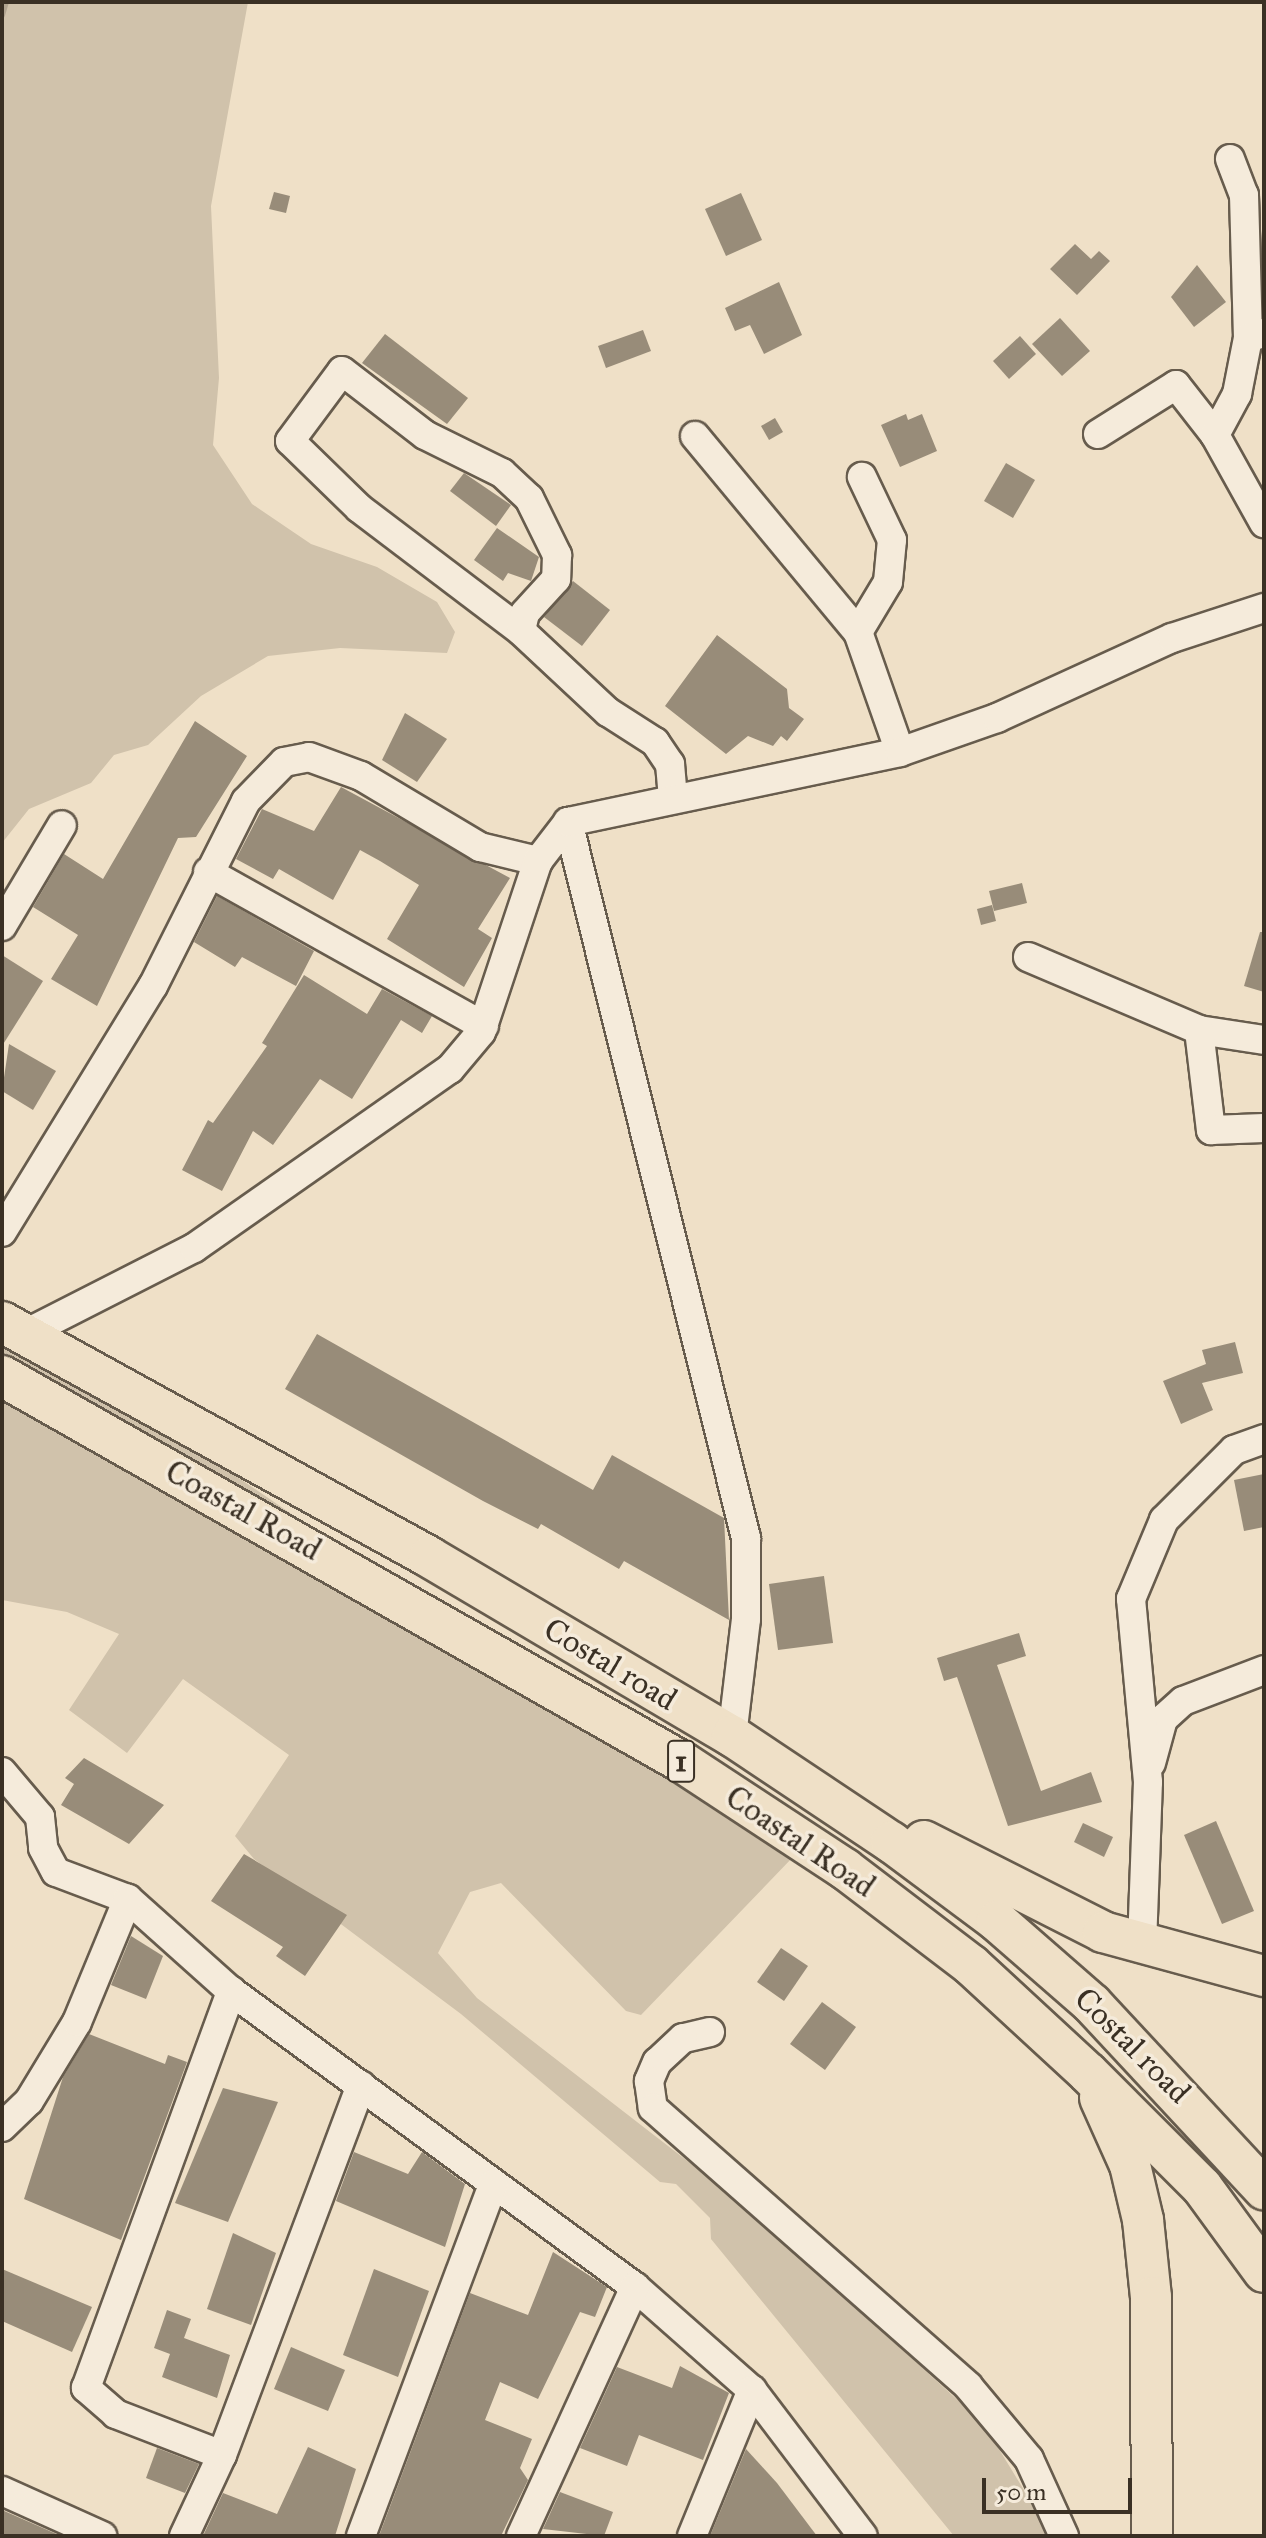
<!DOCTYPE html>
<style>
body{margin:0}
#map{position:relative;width:1266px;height:2538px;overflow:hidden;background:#efe0c7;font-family:"IM FELL Great Primer",serif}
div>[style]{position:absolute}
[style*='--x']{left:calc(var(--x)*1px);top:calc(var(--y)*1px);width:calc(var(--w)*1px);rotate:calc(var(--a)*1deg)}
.green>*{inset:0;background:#d0c2ab}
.stream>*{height:6px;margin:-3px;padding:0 3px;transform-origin:3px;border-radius:3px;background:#b1a490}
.building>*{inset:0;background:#988c79}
.roads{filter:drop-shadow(2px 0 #675c4d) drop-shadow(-2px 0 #675c4d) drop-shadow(0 2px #675c4d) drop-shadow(0 -2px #675c4d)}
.minor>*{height:28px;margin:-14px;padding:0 14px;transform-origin:14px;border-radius:14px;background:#f5ebdb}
.highway>*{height:40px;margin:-20px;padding:0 20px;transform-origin:20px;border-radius:20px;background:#efe0c7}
span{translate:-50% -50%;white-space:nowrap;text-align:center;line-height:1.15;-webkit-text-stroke:7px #f5ebdb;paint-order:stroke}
.shield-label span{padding:2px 6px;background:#f5ebdb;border:2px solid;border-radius:6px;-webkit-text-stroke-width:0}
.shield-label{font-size:30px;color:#3a3024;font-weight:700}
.street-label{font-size:32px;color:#3a3024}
.frame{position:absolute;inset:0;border:4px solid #3a3024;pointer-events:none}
.scale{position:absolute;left:982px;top:2478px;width:150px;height:36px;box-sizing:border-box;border:4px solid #3a3024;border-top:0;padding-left:10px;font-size:24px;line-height:28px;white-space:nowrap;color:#3a3024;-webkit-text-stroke:6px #f5ebdb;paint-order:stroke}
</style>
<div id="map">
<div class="green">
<i style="clip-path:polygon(2px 2px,248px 2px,211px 206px,219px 378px,213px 445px,252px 504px,311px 544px,377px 567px,437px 602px,455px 632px,447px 653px,340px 648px,268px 656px,201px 696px,148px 745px,114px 755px,91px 783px,29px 809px,2px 843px)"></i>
<i style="clip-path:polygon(2px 1316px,793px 1857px,641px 2015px,626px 2011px,501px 1883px,470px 1892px,438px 1953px,477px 1998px,730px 2194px,983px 2423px,1052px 2536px,954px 2536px,711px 2239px,710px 2218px,676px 2184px,660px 2182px,461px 2014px,254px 1859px,235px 1836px,289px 1755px,183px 1679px,127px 1753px,69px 1710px,119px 1634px,67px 1612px,2px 1600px)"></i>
</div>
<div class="stream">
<i style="--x:2;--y:15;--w:14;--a:-73"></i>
</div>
<div class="building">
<i style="clip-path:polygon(274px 192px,290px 196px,286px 213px,269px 209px)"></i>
<i style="clip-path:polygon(741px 193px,762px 240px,726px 256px,705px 209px)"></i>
<i style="clip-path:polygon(1075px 244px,1091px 259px,1099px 251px,1110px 261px,1077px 295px,1050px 269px)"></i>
<i style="clip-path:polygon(1197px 265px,1226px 302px,1194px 327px,1171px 297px)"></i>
<i style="clip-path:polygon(779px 282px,802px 335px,764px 354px,750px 325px,735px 331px,725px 308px)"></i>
<i style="clip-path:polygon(1060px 318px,1090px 351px,1062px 376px,1032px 344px)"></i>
<i style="clip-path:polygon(643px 330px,651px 351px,606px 368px,598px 346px)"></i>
<i style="clip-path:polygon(385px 334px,468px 398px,447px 424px,362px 363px)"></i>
<i style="clip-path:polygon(1020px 336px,1036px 354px,1009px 379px,993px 361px)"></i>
<i style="clip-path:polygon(906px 414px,908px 420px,922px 414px,937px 451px,900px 467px,881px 425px)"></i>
<i style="clip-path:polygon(775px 418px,783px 432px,769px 440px,761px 426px)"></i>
<i style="clip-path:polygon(1006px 463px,1035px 480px,1013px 518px,984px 501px)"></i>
<i style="clip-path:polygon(464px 473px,511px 505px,496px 526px,450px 491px)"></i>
<i style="clip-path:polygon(497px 528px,539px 557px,531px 581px,508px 573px,503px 581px,474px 560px)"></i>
<i style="clip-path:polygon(573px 581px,610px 610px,582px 646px,544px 617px)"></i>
<i style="clip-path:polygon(717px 635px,787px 689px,789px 708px,804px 719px,787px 741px,781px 736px,773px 746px,748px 736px,726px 754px,665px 706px)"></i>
<i style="clip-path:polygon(405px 713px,447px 739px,417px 782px,382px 760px)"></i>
<i style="clip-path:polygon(195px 721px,247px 756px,196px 837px,178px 838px,97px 1006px,51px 979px,78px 935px,33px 907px,64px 854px,103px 879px)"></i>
<i style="clip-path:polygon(341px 787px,510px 878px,478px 929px,492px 938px,464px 987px,387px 939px,419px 885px,380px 861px,360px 850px,333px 900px,279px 869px,273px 879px,236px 859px,262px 809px,314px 831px)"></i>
<i style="clip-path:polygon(1022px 883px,1027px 903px,994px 911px,989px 891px)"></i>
<i style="clip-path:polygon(217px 896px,314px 951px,296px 986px,242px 957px,235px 967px,194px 942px)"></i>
<i style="clip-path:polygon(992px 905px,996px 921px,981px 925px,977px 909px)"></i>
<i style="clip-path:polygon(1260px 932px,1264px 932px,1264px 992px,1244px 986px)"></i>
<i style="clip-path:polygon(2px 955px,43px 981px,2px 1046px)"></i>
<i style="clip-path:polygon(304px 975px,367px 1014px,382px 989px,432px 1016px,422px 1033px,401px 1020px,352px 1099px,320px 1079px,273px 1145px,253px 1131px,222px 1191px,182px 1170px,208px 1120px,213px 1123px,267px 1046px,262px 1043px)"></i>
<i style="clip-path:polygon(9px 1044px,56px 1071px,33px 1110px,2px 1091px)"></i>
<i style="clip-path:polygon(317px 1334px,593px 1490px,612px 1455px,724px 1518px,729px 1620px,624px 1561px,619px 1569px,541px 1524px,538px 1529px,483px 1501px,285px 1389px)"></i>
<i style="clip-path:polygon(1235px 1342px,1243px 1373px,1202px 1383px,1213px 1410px,1181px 1424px,1163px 1381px,1206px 1364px,1202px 1350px)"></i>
<i style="clip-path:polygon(1264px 1474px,1264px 1527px,1244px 1531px,1234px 1480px)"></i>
<i style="clip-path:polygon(824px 1576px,833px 1643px,778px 1650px,769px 1584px)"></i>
<i style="clip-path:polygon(1019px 1633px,1026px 1656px,997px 1665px,1041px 1791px,1091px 1772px,1102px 1802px,1008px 1826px,957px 1677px,944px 1681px,937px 1658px)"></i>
<i style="clip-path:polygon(84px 1758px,164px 1805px,129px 1844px,61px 1805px,74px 1784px,65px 1778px)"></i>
<i style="clip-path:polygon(1216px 1821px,1254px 1911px,1222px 1924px,1184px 1835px)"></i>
<i style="clip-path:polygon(1083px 1823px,1113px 1837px,1104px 1857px,1074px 1842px)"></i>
<i style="clip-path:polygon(244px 1854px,347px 1915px,305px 1976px,276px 1956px,283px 1947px,211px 1901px)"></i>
<i style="clip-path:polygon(131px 1936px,163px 1956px,146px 1999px,111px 1985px)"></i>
<i style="clip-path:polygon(781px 1948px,808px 1966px,784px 2001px,757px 1982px)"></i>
<i style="clip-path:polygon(822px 2002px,856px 2027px,825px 2070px,790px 2044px)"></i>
<i style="clip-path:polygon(89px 2034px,165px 2064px,168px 2055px,187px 2062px,121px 2240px,24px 2199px,63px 2077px)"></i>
<i style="clip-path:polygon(223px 2088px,278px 2102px,228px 2222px,175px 2203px)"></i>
<i style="clip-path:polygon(354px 2152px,408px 2174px,422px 2152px,465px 2184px,445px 2247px,336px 2201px)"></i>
<i style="clip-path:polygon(233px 2233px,276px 2253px,251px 2325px,207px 2309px)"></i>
<i style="clip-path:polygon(553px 2252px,607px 2287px,595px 2317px,580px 2312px,538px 2399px,500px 2382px,485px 2420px,532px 2439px,520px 2468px,528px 2480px,501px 2536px,379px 2536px,470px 2293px,528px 2315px)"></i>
<i style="clip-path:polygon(2px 2269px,92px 2307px,72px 2352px,2px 2321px)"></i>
<i style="clip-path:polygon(374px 2269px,429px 2291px,398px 2377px,343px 2355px)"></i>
<i style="clip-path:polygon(167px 2310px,191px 2319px,184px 2338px,230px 2355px,217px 2398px,162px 2377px,170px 2354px,154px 2348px)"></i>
<i style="clip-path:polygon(291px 2347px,345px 2370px,328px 2411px,274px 2389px)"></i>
<i style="clip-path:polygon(680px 2366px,729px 2393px,703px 2460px,639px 2435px,627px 2466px,580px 2448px,617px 2367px,672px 2388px)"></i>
<i style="clip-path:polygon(308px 2447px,356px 2469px,335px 2536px,203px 2536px,223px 2493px,277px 2514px)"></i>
<i style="clip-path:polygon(157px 2448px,199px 2464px,185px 2493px,146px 2478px)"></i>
<i style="clip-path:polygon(746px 2449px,777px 2483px,817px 2536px,710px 2536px)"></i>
<i style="clip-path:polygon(560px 2492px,613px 2512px,604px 2536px,543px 2529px)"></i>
<i style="clip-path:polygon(2px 2510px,61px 2536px,2px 2536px)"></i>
</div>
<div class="roads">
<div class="minor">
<i style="--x:1230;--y:159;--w:39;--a:69"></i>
<i style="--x:1244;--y:195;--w:143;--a:88.4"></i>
<i style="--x:1098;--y:434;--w:92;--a:-32.1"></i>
<i style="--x:1176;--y:385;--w:63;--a:52"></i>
<i style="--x:1215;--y:435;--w:101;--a:60.9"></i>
<i style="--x:1215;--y:435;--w:47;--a:-61.8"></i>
<i style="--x:1237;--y:394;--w:57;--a:-78.9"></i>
<i style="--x:1248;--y:338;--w:16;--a:-18"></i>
<i style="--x:695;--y:436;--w:255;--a:50.3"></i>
<i style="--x:858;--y:632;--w:127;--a:70.7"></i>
<i style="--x:521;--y:631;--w:203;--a:-142.8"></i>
<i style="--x:359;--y:508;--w:96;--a:-135.8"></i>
<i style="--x:290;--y:441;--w:87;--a:-53.4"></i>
<i style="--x:342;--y:371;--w:105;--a:37.6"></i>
<i style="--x:425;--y:435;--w:86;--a:26.3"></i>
<i style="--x:502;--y:473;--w:37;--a:43"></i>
<i style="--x:529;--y:498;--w:64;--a:63.8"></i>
<i style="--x:557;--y:555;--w:24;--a:92"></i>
<i style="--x:556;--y:579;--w:46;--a:132.4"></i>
<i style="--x:525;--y:613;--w:18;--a:103"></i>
<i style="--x:521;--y:631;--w:119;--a:43"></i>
<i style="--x:608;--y:712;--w:56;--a:32.6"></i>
<i style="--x:655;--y:742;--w:27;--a:56"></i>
<i style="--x:670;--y:764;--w:32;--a:85"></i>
<i style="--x:858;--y:632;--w:58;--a:-59"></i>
<i style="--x:888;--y:582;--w:42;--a:-84.6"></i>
<i style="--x:892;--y:540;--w:70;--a:-115.5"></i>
<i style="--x:568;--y:822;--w:738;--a:76.04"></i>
<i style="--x:746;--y:1538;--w:81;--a:90"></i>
<i style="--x:746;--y:1619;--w:118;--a:96.8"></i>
<i style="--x:208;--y:872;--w:316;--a:29.2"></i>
<i style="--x:2;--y:926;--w:117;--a:-59.3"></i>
<i style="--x:1028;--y:957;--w:186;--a:23.1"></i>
<i style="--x:1199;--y:1030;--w:66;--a:8.7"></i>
<i style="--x:1199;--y:1030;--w:101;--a:83.2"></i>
<i style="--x:1211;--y:1130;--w:53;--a:-2.2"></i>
<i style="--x:2;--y:1232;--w:289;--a:-58.5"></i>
<i style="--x:153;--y:986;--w:207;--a:-63.3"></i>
<i style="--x:246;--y:801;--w:54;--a:-45.7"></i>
<i style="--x:284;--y:762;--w:25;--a:-11"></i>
<i style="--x:309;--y:757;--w:55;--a:20.1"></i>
<i style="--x:361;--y:776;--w:139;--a:30.8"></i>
<i style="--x:480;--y:847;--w:60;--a:13.6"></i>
<i style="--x:25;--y:1334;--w:190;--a:-27"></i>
<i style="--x:194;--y:1248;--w:312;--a:-35"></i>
<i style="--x:450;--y:1069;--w:48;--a:-50"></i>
<i style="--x:481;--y:1032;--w:180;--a:-71.6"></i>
<i style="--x:538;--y:861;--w:49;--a:-52.4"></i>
<i style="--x:568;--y:822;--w:339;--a:-11.9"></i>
<i style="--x:900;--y:752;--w:103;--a:-19.3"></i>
<i style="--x:997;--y:718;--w:192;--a:-24.6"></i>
<i style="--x:1172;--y:638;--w:97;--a:-18.1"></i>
<i style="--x:1151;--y:1763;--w:46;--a:-74.7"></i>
<i style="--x:1163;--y:1719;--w:27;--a:-42"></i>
<i style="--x:1183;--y:1701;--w:87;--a:-20.9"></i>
<i style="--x:2;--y:1772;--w:59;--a:49.8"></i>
<i style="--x:40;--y:1817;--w:31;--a:84"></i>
<i style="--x:43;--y:1848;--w:27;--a:62"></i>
<i style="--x:56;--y:1872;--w:77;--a:20.6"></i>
<i style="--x:128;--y:1899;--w:138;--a:41.8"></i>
<i style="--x:231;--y:1991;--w:501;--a:36.23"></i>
<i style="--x:635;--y:2287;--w:156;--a:41.4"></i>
<i style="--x:752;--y:2390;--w:183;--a:52.8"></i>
<i style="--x:1142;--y:1945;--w:163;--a:-87.9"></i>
<i style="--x:1148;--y:1782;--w:184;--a:-95.3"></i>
<i style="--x:1131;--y:1599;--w:86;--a:-67.3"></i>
<i style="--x:1164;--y:1520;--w:99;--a:-45"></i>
<i style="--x:1234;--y:1450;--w:32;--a:-20"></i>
<i style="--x:710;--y:2032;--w:28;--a:167"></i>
<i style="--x:683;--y:2038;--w:35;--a:137"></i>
<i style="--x:657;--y:2062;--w:21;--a:113"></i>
<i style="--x:649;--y:2081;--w:27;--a:82"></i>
<i style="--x:653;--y:2108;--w:420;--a:41.4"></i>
<i style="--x:968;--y:2386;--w:95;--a:50.1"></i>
<i style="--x:1029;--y:2459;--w:85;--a:65.6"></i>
<i style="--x:2;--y:2127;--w:37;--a:-44"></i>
<i style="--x:29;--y:2101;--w:92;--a:-58.7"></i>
<i style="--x:77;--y:2022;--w:133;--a:-67.5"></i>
<i style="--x:222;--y:2455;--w:114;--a:-158.9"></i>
<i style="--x:116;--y:2414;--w:40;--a:-139"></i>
<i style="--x:86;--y:2388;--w:423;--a:-69.9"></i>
<i style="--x:2;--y:2491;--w:110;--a:24.2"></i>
<i style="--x:184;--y:2536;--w:89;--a:-64.9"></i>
<i style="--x:222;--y:2455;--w:395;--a:-69.4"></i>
<i style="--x:361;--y:2536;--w:376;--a:-69.4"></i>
<i style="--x:521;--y:2536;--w:274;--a:-65.4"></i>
<i style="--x:692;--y:2536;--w:158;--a:-67.7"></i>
</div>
<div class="highway">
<i style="--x:2;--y:1322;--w:487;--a:28.8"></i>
<i style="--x:429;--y:1557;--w:352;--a:30.6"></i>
<i style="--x:732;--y:1736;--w:191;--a:33.7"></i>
<i style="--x:891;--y:1842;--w:132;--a:36.7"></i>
<i style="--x:997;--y:1921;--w:126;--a:41.1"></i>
<i style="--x:1092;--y:2004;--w:253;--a:47.1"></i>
<i style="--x:2;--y:1376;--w:782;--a:29.58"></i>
<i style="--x:682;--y:1762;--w:195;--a:33.3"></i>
<i style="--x:845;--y:1869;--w:158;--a:37.3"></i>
<i style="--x:971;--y:1965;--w:159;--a:42.7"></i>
<i style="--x:1088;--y:2073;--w:161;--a:45"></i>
<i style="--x:1202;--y:2187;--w:105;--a:53.9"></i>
<i style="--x:924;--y:1841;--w:201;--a:26.9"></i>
<i style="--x:1103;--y:1932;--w:167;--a:15.3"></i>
<i style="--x:1100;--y:2098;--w:73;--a:65.9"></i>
<i style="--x:1130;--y:2165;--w:57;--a:76.7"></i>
<i style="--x:1143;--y:2220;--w:77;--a:84.1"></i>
<i style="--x:1151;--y:2297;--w:239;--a:89.8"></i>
</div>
</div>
<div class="shield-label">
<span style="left:681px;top:1761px">1</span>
</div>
<div class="street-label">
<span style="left:243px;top:1511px;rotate:29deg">Coastal Road</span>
<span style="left:610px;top:1665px;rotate:31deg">Costal road</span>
<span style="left:800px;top:1842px;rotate:34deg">Coastal Road</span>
<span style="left:1132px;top:2046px;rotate:45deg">Costal road</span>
</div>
<div class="frame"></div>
<div class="scale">50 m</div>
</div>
